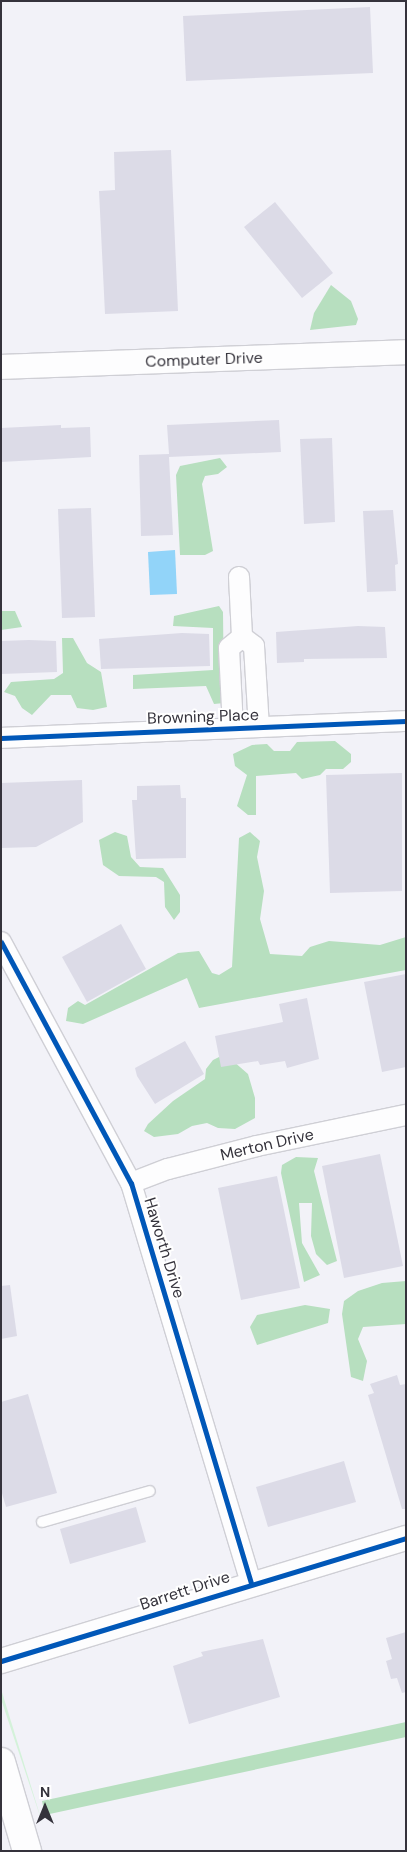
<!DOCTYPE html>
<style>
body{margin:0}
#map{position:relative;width:407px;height:1852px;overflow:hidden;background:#f2f2f8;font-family:"DM Sans",sans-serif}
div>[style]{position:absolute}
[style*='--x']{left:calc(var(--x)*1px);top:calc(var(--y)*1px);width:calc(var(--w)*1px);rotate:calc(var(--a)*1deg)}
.green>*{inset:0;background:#d4f2da}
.forest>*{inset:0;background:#b7dfbf}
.water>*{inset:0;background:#92d4f9}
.building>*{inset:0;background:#dcdbe7}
.roads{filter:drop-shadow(1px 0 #cfcfd5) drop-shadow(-1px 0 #cfcfd5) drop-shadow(0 1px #cfcfd5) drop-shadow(0 -1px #cfcfd5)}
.service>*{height:10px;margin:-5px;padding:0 5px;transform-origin:5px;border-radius:5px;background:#fdfdfe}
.minor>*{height:20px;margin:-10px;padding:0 10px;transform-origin:10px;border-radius:10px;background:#fdfdfe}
.tertiary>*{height:24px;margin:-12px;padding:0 12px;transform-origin:12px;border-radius:12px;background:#fdfdfe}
.primary>*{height:28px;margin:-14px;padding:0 14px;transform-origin:14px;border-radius:14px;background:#fdfdfe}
.cycleway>*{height:5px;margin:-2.5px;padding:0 2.5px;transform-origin:2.5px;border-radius:2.5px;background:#0057b8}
span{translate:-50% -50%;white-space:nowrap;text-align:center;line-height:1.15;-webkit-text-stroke:4px #fff;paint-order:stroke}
.street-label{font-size:16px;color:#35333c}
.frame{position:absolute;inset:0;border:2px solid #35333c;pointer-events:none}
.north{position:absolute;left:20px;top:1782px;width:50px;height:50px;-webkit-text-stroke:4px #fff;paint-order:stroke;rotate:0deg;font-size:14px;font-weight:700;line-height:20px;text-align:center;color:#35333c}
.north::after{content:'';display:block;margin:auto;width:18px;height:22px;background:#35333c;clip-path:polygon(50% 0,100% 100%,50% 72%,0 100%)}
</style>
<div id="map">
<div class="green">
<i style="clip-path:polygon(1px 1689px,43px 1825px,1px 1699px)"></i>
</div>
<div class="forest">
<i style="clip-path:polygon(331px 285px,351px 301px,358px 319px,356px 325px,310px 330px,314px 313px)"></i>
<i style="clip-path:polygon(220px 458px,227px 467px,218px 474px,205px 476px,202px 484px,213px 551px,205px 555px,180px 555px,176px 475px,180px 466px)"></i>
<i style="clip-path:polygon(219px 606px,223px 612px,224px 703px,214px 704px,206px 686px,133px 689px,133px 675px,213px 670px,213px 628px,173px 626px,174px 616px)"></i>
<i style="clip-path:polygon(1px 611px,15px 611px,22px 627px,1px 630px)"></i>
<i style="clip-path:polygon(62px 638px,73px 638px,87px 663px,101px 672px,107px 707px,93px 710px,77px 708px,71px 695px,51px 695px,32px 715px,22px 708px,15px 696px,4px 692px,11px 682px,54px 679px,63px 673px)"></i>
<i style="clip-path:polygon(335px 741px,351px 754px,351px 762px,343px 769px,326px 769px,320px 775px,302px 779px,296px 773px,256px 776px,256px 815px,248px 815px,237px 806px,247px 775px,235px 766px,233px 754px,252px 745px,267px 744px,274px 751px,290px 751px,297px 742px)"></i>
<i style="clip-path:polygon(115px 832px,127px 836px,131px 857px,140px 867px,163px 868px,180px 895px,180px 912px,174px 920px,165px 907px,164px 882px,156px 877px,119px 876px,103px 865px,99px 840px)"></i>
<i style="clip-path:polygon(250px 832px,260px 841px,257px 857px,264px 891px,260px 919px,270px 954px,302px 956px,310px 947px,329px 941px,380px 945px,406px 937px,406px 970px,199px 1008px,187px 978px,83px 1024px,66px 1021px,68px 1008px,78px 1001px,85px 1005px,178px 953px,199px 951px,212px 973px,219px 975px,232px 967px,239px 838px)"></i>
<i style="clip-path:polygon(225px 1054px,248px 1074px,255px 1098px,255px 1118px,235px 1129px,218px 1128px,207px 1123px,192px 1126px,178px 1134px,154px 1137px,144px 1131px,148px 1124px,173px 1101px,205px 1079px,206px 1069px,213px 1060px)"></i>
<i style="clip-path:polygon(296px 1157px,318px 1158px,314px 1171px,337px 1261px,327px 1265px,316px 1254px,311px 1236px,312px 1203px,299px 1203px,302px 1243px,320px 1275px,304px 1282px,281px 1173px,282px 1165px)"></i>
<i style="clip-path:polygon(406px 1281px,406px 1324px,363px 1327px,358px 1339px,367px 1361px,363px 1381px,351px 1377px,342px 1314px,344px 1301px,358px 1291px,382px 1283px)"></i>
<i style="clip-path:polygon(305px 1305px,330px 1309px,328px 1323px,257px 1345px,250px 1327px,257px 1315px)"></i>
<i style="clip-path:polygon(406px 1722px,406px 1737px,45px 1815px,42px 1801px)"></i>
</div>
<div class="water">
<i style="clip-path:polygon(175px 550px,177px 594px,150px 595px,148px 552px)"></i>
</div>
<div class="building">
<i style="clip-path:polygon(370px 7px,373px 73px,186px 81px,183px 16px)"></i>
<i style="clip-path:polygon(171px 150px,178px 311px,105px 314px,99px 191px,115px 190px,114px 152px)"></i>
<i style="clip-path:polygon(275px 202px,333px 273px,302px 298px,244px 227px)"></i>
<i style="clip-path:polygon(279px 420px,281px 452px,169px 457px,173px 535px,141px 536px,139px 455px,169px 454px,167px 425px)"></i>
<i style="clip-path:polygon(61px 425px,61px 428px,90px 427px,91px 457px,1px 462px,1px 428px)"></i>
<i style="clip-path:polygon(332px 438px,335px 522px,304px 524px,300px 439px)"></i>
<i style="clip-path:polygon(91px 508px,95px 617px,62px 618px,58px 509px)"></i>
<i style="clip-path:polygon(393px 510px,398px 564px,395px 565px,396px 591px,367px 592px,363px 511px)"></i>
<i style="clip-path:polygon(358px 626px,385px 627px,387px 658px,304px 659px,304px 662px,277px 663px,276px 632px)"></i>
<i style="clip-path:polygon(182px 633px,209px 634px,210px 666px,101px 669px,99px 639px)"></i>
<i style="clip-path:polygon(29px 640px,56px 641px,57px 672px,1px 674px,1px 641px)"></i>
<i style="clip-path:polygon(402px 773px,402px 891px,330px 893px,326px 775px)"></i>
<i style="clip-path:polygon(82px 780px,83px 822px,36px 847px,1px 848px,1px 783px)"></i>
<i style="clip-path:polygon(180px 785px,181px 798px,186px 798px,186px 858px,136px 859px,132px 800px,137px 800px,137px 786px)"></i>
<i style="clip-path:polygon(121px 924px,146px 969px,87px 1002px,62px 957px)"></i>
<i style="clip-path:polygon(406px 974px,406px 1067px,382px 1072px,364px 982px)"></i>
<i style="clip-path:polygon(307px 998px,319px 1059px,287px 1068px,285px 1061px,260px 1065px,258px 1061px,221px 1067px,215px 1036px,283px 1022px,279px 1004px)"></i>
<i style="clip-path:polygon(185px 1041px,204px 1074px,155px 1104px,137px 1076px,135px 1068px)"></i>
<i style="clip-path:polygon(380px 1154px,403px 1266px,344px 1278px,322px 1166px)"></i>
<i style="clip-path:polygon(277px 1176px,300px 1288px,241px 1300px,218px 1188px)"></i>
<i style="clip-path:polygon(10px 1285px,17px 1336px,1px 1339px,1px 1286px)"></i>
<i style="clip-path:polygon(397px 1375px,400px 1385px,406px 1384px,406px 1509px,402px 1509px,368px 1395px,374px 1393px,370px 1384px)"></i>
<i style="clip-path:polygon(28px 1394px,57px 1493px,6px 1507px,1px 1490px,1px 1402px)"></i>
<i style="clip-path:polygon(344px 1461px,356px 1502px,268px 1527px,256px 1487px)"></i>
<i style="clip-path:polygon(136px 1507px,146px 1542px,70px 1564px,60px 1529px)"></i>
<i style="clip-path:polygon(406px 1632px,406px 1692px,402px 1693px,397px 1678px,391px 1679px,386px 1661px,392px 1659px,386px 1638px)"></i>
<i style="clip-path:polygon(263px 1639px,280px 1697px,189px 1724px,173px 1666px,203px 1656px,201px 1652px)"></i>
</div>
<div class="roads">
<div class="service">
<i style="--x:42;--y:1522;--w:112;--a:-16"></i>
</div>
<div class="minor">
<i style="--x:239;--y:577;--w:60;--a:87.1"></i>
<i style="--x:233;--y:728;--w:80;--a:-92.9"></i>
<i style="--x:229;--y:648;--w:17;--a:-40"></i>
<i style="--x:242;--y:637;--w:15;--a:37"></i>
<i style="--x:254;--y:646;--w:81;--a:86.5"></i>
<i style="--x:1;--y:738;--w:405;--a:-2.4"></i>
<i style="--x:1;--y:942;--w:274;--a:61.7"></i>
<i style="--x:131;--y:1183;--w:417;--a:73.3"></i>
<i style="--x:131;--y:1183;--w:40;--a:-21"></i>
<i style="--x:168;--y:1169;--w:92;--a:-14.5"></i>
<i style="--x:257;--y:1146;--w:152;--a:-11.8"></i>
</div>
<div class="tertiary">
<i style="--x:1;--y:367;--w:405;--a:-2.1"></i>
<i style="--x:1;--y:1661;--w:423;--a:-16.9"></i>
</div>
<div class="primary">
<i style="--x:1;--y:1762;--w:93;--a:73.7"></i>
</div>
</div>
<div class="cycleway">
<i style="--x:1;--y:738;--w:405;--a:-2.4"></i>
<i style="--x:1;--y:942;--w:274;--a:61.7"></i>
<i style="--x:131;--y:1183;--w:417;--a:73.3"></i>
<i style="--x:1;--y:1661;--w:423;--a:-16.9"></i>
</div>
<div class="street-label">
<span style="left:204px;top:360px;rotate:-2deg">Computer Drive</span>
<span style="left:203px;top:717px;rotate:-2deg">Browning Place</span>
<span style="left:267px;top:1145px;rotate:-13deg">Merton Drive</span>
<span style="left:164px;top:1248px;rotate:73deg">Haworth Drive</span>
<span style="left:185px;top:1591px;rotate:-18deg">Barrett Drive</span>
</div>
<div class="frame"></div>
<div class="north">N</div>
</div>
